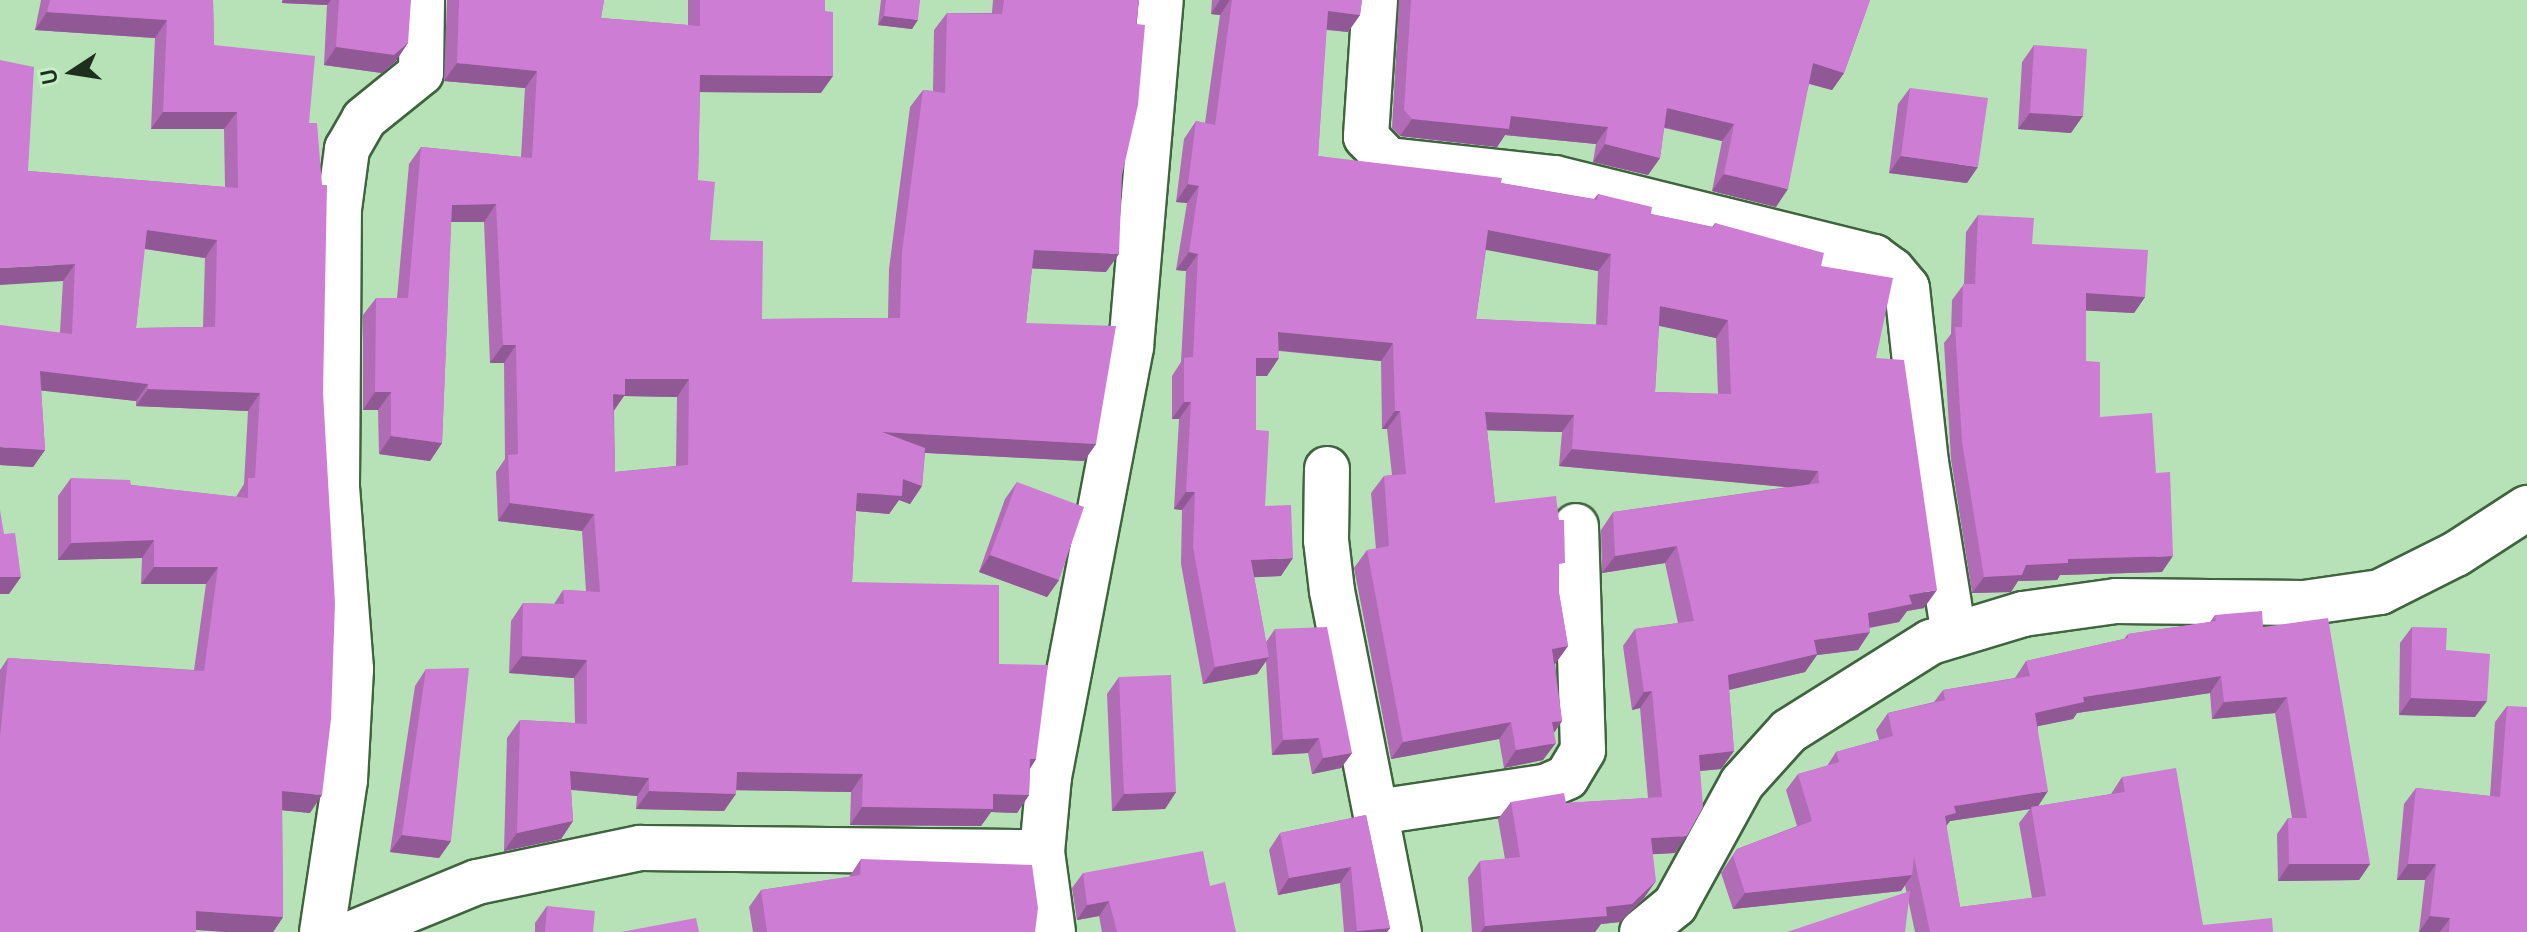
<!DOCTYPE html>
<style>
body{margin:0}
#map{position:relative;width:2527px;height:932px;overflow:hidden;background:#b7e1b6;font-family:"Space Grotesk",sans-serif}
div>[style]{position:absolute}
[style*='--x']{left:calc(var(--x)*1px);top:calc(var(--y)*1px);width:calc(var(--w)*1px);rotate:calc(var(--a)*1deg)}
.roads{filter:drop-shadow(2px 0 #3f643f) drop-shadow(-2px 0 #3f643f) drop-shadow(0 2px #3f643f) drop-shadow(0 -2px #3f643f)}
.minor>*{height:44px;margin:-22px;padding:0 22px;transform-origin:22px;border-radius:22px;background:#fff}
.wall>*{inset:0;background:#b06cb5}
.shaded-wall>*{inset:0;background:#905894}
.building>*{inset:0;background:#cd7dd3}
span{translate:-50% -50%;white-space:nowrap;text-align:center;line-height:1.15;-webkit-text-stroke:6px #c4eec3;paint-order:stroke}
.north{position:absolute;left:32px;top:32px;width:80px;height:80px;-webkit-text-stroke:6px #c4eec3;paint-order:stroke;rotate:258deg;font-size:22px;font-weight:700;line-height:32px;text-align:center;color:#1e2f1e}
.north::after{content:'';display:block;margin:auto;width:28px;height:36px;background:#1e2f1e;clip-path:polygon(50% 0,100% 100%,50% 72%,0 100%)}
</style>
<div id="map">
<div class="roads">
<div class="minor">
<i style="--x:1375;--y:0;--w:137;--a:93.8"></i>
<i style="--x:1366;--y:137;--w:32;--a:46"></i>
<i style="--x:1388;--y:160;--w:168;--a:6.2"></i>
<i style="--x:1555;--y:178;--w:329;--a:13.9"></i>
<i style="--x:1874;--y:257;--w:22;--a:36"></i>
<i style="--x:1892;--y:270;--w:23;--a:50"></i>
<i style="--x:1907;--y:288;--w:175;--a:83.8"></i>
<i style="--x:1926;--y:462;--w:175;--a:80.8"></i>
<i style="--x:1327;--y:469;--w:71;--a:90.8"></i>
<i style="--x:1326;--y:540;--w:51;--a:83.3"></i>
<i style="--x:1332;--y:591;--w:348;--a:78.9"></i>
<i style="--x:1377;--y:812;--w:170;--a:-8.5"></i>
<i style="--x:1545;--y:787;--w:24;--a:-24"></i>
<i style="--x:1567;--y:777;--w:31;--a:-59"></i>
<i style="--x:1583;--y:750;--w:224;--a:-91.8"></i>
<i style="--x:322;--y:932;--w:154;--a:-81.4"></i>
<i style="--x:345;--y:780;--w:111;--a:-86.9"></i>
<i style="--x:351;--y:669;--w:185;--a:-94.4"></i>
<i style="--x:337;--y:485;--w:276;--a:-89.6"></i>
<i style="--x:339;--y:209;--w:61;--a:-82.4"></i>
<i style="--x:347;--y:149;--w:34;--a:-60"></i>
<i style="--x:364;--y:119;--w:73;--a:-38.9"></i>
<i style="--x:421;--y:73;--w:73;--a:-89.2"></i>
<i style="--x:355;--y:932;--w:132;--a:-22.3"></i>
<i style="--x:477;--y:882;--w:167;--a:-11.8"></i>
<i style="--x:640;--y:848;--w:402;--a:0.6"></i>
<i style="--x:1053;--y:932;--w:81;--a:-97.8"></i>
<i style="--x:1042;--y:852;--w:75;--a:-84.7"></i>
<i style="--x:1049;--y:777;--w:438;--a:-79.2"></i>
<i style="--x:1131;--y:347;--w:348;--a:-85.1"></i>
<i style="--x:1642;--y:932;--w:43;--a:-39.3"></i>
<i style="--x:1675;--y:905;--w:139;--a:-61.2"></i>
<i style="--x:1742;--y:783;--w:70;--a:-47.9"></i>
<i style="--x:1789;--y:731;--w:168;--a:-32.1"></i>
<i style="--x:1931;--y:642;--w:96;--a:-16.9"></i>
<i style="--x:2023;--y:614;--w:94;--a:-8"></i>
<i style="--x:2116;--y:601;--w:188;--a:0.6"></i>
<i style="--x:2304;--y:603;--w:77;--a:-8.2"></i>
<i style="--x:2380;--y:592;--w:85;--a:-26.6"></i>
<i style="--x:2456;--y:554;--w:85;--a:-32.9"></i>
</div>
</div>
<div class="wall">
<i style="clip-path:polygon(evenodd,41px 0,213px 0,214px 45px,309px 123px,310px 813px,282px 810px,283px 917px,273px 932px,227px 932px,196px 930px,0 932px,0 670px,8px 658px,194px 670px,206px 584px,141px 584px,142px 558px,58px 560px,58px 496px,71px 478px,236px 497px,244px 484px,248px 411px,136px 406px,136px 401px,41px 390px,45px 450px,33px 467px,0 465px,60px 332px,63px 281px,28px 171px,225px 187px,224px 129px,151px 129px,155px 38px,35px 30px,41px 0,144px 249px,205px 258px,203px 327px,136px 328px,144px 249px)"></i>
<i style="clip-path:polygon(282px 0,411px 0,396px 61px,382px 73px,324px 65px,327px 5px,282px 3px)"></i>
<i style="clip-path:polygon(evenodd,447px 0,604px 0,601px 18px,688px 25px,688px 0,825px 0,821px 93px,700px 92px,698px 180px,710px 240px,762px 319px,888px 318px,889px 269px,910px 107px,923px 90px,933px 91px,934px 30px,947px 13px,992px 13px,993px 0,1139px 0,1122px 175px,1106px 272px,1032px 268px,1026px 323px,1096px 444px,1084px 461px,925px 453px,922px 486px,910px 504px,899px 500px,889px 514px,856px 511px,852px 582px,999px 664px,1036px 759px,1030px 769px,1029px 795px,1017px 813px,991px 812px,981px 826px,850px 825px,851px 792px,736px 790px,724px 811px,636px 809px,637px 796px,571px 790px,573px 821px,561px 839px,504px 851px,507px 738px,520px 720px,575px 723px,574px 678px,509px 673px,511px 621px,523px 603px,554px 604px,563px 590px,586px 591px,582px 531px,498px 521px,496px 472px,505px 459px,504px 363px,490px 363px,484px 222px,451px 222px,442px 443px,430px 461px,379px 454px,378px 410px,363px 410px,363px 315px,376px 298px,397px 298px,409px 164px,421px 147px,521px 157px,525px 88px,444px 81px,447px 0,624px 396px,677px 397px,676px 466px,615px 472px,614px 411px,624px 396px)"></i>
<i style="clip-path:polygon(881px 0,920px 0,912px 29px,878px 25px)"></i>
<i style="clip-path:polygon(evenodd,1212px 0,1362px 0,1360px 15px,1348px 32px,1326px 30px,1318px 156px,1501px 183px,1594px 199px,1598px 194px,1651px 214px,1712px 227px,1715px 223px,1821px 266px,1876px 358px,1924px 608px,1907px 611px,1899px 622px,1870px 628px,1858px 650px,1817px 655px,1805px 672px,1729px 690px,1734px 751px,1721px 769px,1700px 771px,1675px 853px,1653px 854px,1644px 898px,1620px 922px,1601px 924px,1595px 932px,1472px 932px,1468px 878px,1480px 861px,1505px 859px,1498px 819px,1511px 802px,1566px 803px,1648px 798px,1640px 708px,1632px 710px,1623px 646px,1635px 629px,1678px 623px,1665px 563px,1602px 573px,1601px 530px,1613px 512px,1788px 487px,1559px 466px,1562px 432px,1487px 430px,1495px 503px,1559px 572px,1559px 593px,1568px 646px,1555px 664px,1562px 721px,1554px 733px,1543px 760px,1504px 768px,1499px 739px,1391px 759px,1354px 568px,1367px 550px,1376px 549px,1371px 493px,1384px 476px,1392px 475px,1387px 429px,1382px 429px,1381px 361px,1279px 351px,1267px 376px,1256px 376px,1256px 430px,1265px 506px,1281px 576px,1254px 577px,1266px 642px,1275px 629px,1352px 753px,1341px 768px,1312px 774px,1308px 753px,1272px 755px,1266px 661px,1257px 674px,1203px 684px,1181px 564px,1182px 510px,1174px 509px,1179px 419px,1172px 419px,1172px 376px,1181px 362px,1186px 271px,1176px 270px,1187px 203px,1176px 202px,1184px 139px,1196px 121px,1205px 123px,1220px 15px,1211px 14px,1212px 0,1486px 249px,1598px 271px,1596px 325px,1476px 319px,1486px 249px,1212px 0,1659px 326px,1716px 338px,1718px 394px,1655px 392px,1659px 326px)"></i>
<i style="clip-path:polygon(1399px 0,1870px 0,1844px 73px,1832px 90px,1809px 84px,1776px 207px,1712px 191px,1722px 141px,1664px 128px,1660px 158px,1648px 175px,1593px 162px,1596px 144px,1505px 135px,1497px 147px,1400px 136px,1392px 128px)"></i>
<i style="clip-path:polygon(2034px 45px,2071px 133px,2018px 129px,2022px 62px)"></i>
<i style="clip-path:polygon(1910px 88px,1967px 183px,1889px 173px,1898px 104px)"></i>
<i style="clip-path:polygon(1978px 215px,2032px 244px,2145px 297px,2134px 313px,2086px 310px,2086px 361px,2100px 417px,2162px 572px,2060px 575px,2057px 580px,2018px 581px,2011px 592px,1972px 593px,1951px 459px,1944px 343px,1951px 334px,1952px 300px,1964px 284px,1966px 232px)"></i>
<i style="clip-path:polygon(1017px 482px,1059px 580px,1047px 597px,979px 572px,1005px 499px)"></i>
<i style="clip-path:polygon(evenodd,2215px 615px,2263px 627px,2370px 864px,2359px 880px,2278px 881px,2277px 834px,2288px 818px,2292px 818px,2275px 713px,2212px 719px,2210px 693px,2077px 713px,2073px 719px,2038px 726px,2038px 806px,2111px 794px,2122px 777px,2203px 925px,2273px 932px,1915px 932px,1905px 885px,1901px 891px,1733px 909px,1721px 873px,1737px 849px,1797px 826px,1786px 790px,1798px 774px,1827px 766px,1836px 752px,1879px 740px,1876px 730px,1888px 713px,1934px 702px,1943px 690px,2015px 678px,2026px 661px,2124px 639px,2128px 634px,2210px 622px,2215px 615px,2030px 809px,2019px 823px,2032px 898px,1960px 907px,1946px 826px,1950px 821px,2030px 809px)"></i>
<i style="clip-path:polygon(2412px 627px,2446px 650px,2475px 717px,2399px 715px,2400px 643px)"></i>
<i style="clip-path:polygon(426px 669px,451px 841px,439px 858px,390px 852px,415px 686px)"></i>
<i style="clip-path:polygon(1119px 677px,1176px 792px,1165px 809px,1112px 811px,1107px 694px)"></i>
<i style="clip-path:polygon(2507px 706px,2527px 932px,2419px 932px,2425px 880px,2397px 880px,2404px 804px,2416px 788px,2490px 796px,2495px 722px)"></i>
<i style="clip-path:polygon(1366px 815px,1390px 928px,1387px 932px,1344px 932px,1340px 883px,1278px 895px,1269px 850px,1280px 833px)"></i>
<i style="clip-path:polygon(861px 859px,1035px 932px,753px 932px,749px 907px,761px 890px,849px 877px)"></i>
<i style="clip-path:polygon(1083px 873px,1210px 886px,1236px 932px,1102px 932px,1099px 916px,1077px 920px,1072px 888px)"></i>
<i style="clip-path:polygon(547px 906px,593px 932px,535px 932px,535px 923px)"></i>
</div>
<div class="shaded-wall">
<i style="clip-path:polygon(284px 0,331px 0,327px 5px,282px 3px)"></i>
<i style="clip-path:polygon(1220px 0,1230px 0,1220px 15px,1211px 14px)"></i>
<i style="clip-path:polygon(1328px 11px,1360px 15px,1348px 32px,1315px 28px)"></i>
<i style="clip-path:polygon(47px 12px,167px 20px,155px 38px,35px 30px)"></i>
<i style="clip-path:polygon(884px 16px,918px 20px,912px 29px,878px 25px)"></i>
<i style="clip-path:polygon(408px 43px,396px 61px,382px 73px,324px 65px,336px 47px)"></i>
<i style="clip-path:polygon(457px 63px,537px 71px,525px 88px,444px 81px)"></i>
<i style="clip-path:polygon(1813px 63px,1844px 73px,1832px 90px,1800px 81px)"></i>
<i style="clip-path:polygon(700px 75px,833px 76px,821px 93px,688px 92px)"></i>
<i style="clip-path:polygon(1667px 108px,1734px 124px,1722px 141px,1655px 125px)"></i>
<i style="clip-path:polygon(163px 112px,237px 112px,224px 129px,151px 129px)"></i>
<i style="clip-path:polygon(2030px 113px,2083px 116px,2071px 133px,2018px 129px)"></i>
<i style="clip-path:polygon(1511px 116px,1608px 127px,1596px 144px,1505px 135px,1497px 147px,1400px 136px,1412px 119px)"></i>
<i style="clip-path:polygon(1605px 144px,1660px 158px,1648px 175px,1593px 162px)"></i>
<i style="clip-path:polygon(1901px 156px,1978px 167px,1967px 183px,1889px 173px)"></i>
<i style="clip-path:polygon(1724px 174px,1788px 189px,1776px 207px,1712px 191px)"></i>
<i style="clip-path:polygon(1188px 184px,1199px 186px,1187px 203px,1176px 202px)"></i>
<i style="clip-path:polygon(496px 204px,484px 222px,440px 222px,452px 205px)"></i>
<i style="clip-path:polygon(147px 230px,217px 240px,205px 258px,134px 247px)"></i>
<i style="clip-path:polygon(1488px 230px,1611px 254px,1598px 271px,1476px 248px)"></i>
<i style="clip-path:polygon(1034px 250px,1119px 254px,1106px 272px,1022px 268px)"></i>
<i style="clip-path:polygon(1189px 252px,1198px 254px,1186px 271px,1176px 270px)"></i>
<i style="clip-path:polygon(75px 264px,63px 281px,0 285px,0 268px)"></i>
<i style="clip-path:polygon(2086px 293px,2145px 297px,2134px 313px,2074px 310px)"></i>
<i style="clip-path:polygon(1660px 306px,1728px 320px,1716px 338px,1647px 323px)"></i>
<i style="clip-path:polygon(1278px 332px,1393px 343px,1381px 361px,1266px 349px)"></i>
<i style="clip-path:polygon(503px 345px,516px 345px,504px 363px,490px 363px)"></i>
<i style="clip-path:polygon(1256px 358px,1279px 358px,1267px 376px,1244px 376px)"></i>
<i style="clip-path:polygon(40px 371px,148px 384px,136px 401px,27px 389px)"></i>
<i style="clip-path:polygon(625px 379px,689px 379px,677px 397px,624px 396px,612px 412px,601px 412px)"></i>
<i style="clip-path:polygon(148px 389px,260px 393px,248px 411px,136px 406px)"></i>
<i style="clip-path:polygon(375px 392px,391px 392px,378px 410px,363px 410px)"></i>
<i style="clip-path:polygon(1184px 402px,1191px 402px,1179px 419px,1172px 419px)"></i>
<i style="clip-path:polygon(1395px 411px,1400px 411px,1387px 429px,1382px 429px)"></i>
<i style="clip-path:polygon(1485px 412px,1574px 415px,1562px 432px,1473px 430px)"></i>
<i style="clip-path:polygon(882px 432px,1096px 444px,1084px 461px,870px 450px)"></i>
<i style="clip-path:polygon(391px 436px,442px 443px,430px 461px,379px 454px)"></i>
<i style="clip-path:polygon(0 447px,45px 450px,33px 467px,0 465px)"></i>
<i style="clip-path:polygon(1572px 449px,1818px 471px,1806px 489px,1559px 466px)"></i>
<i style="clip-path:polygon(903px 479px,922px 486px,910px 504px,899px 500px,889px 514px,845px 510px,857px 493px)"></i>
<i style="clip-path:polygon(1186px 492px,1195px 492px,1182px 510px,1174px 509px)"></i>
<i style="clip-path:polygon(510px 503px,594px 514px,582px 531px,498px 521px)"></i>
<i style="clip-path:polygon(154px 540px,142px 558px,58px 560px,71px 543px)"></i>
<i style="clip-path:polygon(1677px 546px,1665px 563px,1602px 573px,1615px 556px)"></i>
<i style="clip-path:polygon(990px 555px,1059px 580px,1047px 597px,979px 572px)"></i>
<i style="clip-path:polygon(2173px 556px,2162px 572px,2060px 575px,2057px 580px,2018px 581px,2011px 592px,1972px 593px,1984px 577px,2026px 565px,2068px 559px)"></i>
<i style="clip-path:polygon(1293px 558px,1281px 576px,1239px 578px,1251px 560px)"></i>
<i style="clip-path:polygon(154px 567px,218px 567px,206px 584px,141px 584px)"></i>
<i style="clip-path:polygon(0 577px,21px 577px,9px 594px,0 594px)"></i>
<i style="clip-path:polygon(1937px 590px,1924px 608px,1907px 611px,1899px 622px,1855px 630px,1868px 613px,1909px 595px)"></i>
<i style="clip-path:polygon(1870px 632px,1858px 650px,1817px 655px,1805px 672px,1715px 693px,1728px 675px,1814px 640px)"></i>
<i style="clip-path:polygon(1568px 646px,1555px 664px,1540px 666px,1552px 649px)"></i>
<i style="clip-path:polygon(522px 656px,587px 660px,574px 678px,509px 673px)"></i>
<i style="clip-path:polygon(1269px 657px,1257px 674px,1203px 684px,1215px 667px)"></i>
<i style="clip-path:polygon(2221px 676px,2210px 693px,2077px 713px,2073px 719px,2024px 729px,2035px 713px,2083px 697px)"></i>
<i style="clip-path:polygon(1652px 691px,1640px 708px,1632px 710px,1644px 692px)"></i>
<i style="clip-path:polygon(2287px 697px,2275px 713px,2212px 719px,2224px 702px)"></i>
<i style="clip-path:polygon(2411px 698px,2487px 701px,2475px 717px,2399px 715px)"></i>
<i style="clip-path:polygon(1562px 721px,1550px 738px,1552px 722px)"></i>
<i style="clip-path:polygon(1511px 722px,1499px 739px,1391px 759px,1403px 742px)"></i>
<i style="clip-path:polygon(1319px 738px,1308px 753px,1272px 755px,1283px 740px)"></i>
<i style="clip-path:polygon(1556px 743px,1543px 760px,1504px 768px,1516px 750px)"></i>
<i style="clip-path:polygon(1734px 751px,1721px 769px,1687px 772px,1699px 755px)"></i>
<i style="clip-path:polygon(1352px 753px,1341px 768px,1312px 774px,1323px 758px)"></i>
<i style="clip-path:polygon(1030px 759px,1036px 759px,1024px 777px)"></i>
<i style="clip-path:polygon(570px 771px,649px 778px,637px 796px,557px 788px)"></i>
<i style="clip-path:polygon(737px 772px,863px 774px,851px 792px,724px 790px)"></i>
<i style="clip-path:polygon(282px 791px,322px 795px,310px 813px,269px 809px)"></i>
<i style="clip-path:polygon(649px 791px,736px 794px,724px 811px,636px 809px)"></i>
<i style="clip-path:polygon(2048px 791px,2037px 808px,1950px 821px,1944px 829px,1945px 816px,1954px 806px)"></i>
<i style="clip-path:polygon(1176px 792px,1165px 809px,1112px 811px,1124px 794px)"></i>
<i style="clip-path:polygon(993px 794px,1029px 795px,1017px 813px,991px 812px,981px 826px,850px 825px,862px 807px)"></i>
<i style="clip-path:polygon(573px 821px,561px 839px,504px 851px,517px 833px)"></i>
<i style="clip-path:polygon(402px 835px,451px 841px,439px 858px,390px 852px)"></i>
<i style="clip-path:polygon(1687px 836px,1675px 853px,1639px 855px,1651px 838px)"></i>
<i style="clip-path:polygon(2289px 864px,2370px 864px,2359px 880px,2278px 881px)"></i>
<i style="clip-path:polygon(2408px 864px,2436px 864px,2425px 880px,2397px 880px)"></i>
<i style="clip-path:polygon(1351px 867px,1340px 883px,1278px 895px,1289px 878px)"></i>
<i style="clip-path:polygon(1912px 875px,1901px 891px,1733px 909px,1745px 893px)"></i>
<i style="clip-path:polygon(1656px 881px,1644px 898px,1620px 922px,1601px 924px,1595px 932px,1481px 932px,1485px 926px,1606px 907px)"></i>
<i style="clip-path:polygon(1109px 901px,1099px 916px,1077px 920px,1087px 905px)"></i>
<i style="clip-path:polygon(196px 911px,283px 917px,273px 932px,227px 932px,184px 929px)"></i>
<i style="clip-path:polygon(2430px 916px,2450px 918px,2440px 932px,2419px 932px)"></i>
<i style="clip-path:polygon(1390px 928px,1387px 932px,1356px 932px,1357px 931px)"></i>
</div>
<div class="building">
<i style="clip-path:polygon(evenodd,50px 0,213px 0,214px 45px,315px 56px,309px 123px,317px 123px,322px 185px,327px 185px,323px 393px,335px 603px,331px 719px,322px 795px,282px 791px,283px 917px,196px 911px,196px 932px,0 932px,0 737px,8px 658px,204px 671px,218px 567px,154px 567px,154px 540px,71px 543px,71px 478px,130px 480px,131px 485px,248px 498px,248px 478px,255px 478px,260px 393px,148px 389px,148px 384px,40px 371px,45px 450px,0 447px,0 325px,72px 334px,75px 264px,0 268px,0 60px,34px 67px,28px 171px,238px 188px,237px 112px,163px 112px,167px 20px,47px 12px,50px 0,147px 230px,217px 240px,215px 327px,136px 328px,147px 230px)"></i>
<i style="clip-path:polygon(339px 0,411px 0,408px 43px,394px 55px,336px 47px)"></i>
<i style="clip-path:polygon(evenodd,459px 0,604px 0,601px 18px,700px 26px,700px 0,825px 0,825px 11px,833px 12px,833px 76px,700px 75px,698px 180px,715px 182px,710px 240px,763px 241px,762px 319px,900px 318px,902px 252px,923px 90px,945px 93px,947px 13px,1002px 14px,1004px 0,1139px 0,1136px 24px,1145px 25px,1138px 105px,1122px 175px,1119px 254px,1034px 250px,1026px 323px,1116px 326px,1096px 444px,882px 432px,925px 448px,922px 486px,903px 479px,902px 496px,857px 493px,852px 582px,999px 585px,999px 664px,1048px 665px,1036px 759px,1030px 759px,1029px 795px,993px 794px,993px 809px,862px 807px,863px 774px,737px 772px,736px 794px,649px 791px,649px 778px,570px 771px,573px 821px,517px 833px,520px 720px,587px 724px,587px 660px,522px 656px,523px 603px,564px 604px,563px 590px,600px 592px,594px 514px,510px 503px,508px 455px,518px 454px,516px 345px,503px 345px,496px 204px,452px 205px,442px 443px,391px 436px,391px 392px,375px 392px,376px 298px,408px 298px,421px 147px,532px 158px,537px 71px,457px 63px,459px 0,625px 379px,689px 379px,688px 465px,615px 472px,613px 394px,625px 395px,625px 379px)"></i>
<i style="clip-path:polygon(886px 0,920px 0,918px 20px,884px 16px)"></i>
<i style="clip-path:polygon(evenodd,1232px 0,1362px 0,1360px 15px,1328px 11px,1318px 156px,1502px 178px,1501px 183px,1597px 200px,1598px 194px,1652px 207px,1651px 214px,1714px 227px,1715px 223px,1824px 253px,1821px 266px,1893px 278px,1876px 358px,1904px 360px,1937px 590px,1909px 595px,1912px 604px,1868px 613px,1870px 632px,1814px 640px,1817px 654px,1728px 675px,1734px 751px,1699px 755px,1703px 807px,1687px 836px,1651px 838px,1656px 881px,1632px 904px,1606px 907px,1607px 916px,1485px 926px,1480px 861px,1520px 857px,1511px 802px,1564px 793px,1566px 803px,1662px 797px,1652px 691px,1644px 692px,1635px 629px,1694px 621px,1677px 546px,1615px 556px,1613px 512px,1819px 483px,1818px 471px,1572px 449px,1574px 415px,1485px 412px,1495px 503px,1556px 496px,1559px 520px,1564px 520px,1565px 563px,1559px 564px,1559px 593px,1568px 646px,1552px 649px,1562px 721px,1552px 722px,1556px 743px,1516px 750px,1511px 722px,1403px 742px,1367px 550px,1389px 546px,1384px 476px,1406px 474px,1400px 411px,1395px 411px,1393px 343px,1278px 332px,1279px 358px,1256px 358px,1256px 430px,1269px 431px,1265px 506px,1291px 505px,1293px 558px,1251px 560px,1269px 657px,1215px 667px,1193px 547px,1195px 492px,1186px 492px,1191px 402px,1184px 402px,1184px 358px,1193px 357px,1198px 254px,1189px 252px,1199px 186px,1188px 184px,1196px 121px,1215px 125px,1232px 0,1488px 230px,1611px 254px,1607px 325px,1476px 319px,1488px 230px,1232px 0,1660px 306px,1728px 320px,1731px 394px,1655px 392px,1660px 306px)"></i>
<i style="clip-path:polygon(1411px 0,1870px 0,1844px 73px,1813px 63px,1788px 189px,1724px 174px,1734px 124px,1667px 108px,1660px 158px,1605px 144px,1608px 127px,1511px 116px,1509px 129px,1412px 119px,1404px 110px)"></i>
<i style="clip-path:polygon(2034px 45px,2087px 49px,2083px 116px,2030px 113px)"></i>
<i style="clip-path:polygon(1910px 88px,1988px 98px,1978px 167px,1901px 156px)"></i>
<i style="clip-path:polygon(1978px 215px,2034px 218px,2032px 244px,2148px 250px,2145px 297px,2086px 293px,2086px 361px,2100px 362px,2100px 417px,2152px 413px,2156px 473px,2170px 472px,2173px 556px,2068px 559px,2068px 563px,2026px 565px,2022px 575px,1984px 577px,1962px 442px,1955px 327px,1962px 327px,1963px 284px,1975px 284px)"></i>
<i style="clip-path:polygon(1017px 482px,1084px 507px,1059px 580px,990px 555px)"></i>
<i style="clip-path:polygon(0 510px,4px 534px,15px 533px,21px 577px,0 577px)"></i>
<i style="clip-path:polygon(2262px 611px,2263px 627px,2328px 618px,2370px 864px,2289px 864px,2288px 818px,2307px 818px,2287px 697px,2224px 702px,2221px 676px,2083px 697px,2084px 702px,2035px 713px,2048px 791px,1954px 806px,1956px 813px,1945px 816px,1960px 907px,2046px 896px,2031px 807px,2125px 792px,2122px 777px,2176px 768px,2203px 925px,2272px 918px,2273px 932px,1930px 932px,1914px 857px,1912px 875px,1745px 893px,1733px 856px,1737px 849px,1812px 821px,1798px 774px,1839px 762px,1836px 752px,1893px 736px,1888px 713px,1945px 700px,1943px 690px,2030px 676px,2026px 661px,2128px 638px,2128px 634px,2216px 621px,2215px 615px)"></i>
<i style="clip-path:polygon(1327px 627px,1352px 753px,1323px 758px,1319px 738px,1283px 740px,1275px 629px)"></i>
<i style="clip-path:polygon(2412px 627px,2447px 628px,2446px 650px,2490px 654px,2487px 701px,2411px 698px)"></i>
<i style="clip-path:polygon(469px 668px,451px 841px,402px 835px,426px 669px)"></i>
<i style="clip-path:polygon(1171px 675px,1176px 792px,1124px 794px,1119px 677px)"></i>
<i style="clip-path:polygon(2507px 706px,2527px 707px,2527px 932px,2449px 932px,2450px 918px,2430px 916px,2436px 864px,2408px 864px,2416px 788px,2500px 797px)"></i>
<i style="clip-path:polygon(1366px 815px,1390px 928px,1357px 931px,1351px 867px,1289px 878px,1280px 833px)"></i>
<i style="clip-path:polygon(1203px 851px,1210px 886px,1225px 882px,1236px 932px,1117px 932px,1109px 901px,1087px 905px,1083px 873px)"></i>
<i style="clip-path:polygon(861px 859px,1032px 865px,1038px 908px,1035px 932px,767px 932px,761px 890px,860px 875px)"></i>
<i style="clip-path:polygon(1910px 891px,1905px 932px,1787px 932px)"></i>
<i style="clip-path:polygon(547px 906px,595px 911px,593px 932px,545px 932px)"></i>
<i style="clip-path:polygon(696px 918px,699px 932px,621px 932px)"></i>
</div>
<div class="north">U</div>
</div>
